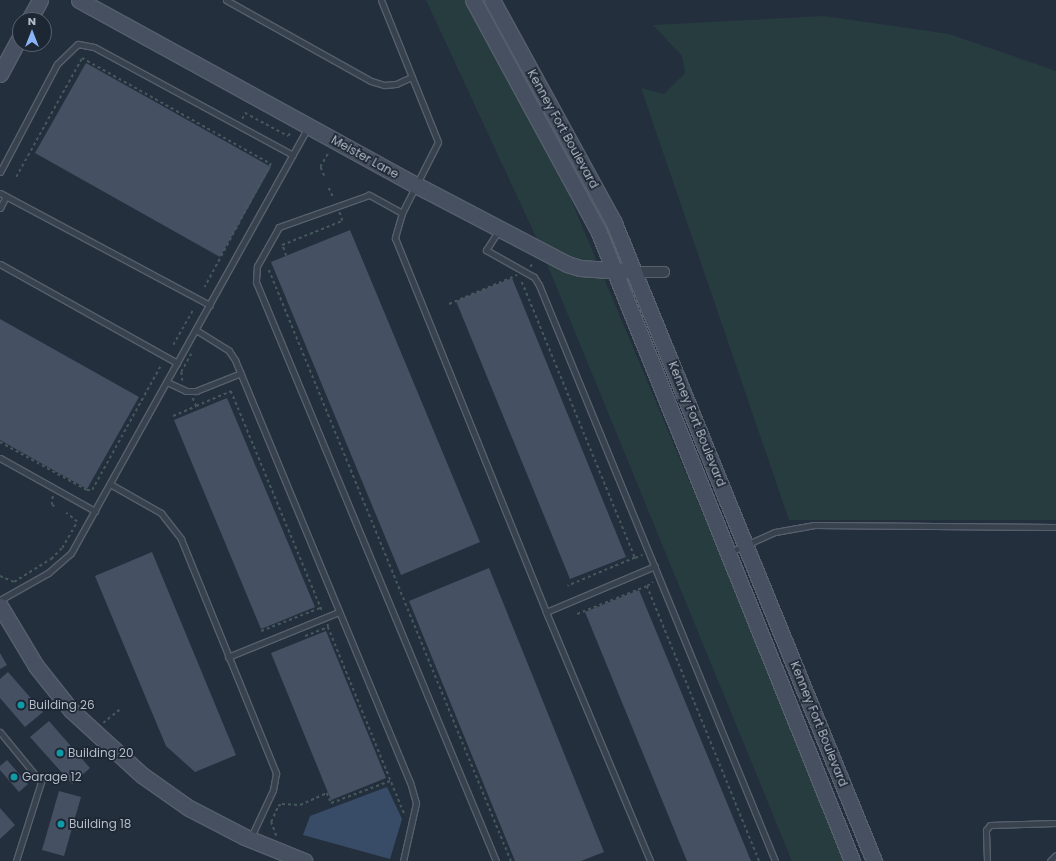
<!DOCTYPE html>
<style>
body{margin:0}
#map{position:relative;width:1056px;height:861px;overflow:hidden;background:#242f3e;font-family:Poppins,sans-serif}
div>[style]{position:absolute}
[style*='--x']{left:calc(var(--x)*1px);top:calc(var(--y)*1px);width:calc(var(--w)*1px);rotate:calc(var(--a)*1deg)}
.green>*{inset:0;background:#263c3f}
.water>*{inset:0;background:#394c67}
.building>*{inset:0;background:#455162}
.path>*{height:1.5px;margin-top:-0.75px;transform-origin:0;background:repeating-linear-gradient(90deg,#44595c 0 3px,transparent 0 6px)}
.roads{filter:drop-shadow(1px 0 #565f6c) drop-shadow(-1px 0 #565f6c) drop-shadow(0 1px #565f6c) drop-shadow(0 -1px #565f6c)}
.lane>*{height:5px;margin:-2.5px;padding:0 2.5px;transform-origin:2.5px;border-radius:2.5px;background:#38414e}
.street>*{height:10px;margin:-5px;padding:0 5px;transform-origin:5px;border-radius:5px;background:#38414e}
.secondary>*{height:15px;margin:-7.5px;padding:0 7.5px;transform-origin:7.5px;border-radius:7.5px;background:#465061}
.dots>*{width:11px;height:11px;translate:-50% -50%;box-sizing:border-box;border:2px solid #1d2633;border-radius:50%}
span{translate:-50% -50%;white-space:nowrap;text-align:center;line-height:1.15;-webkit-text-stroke:3.5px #1d2633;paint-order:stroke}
.street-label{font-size:12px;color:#b4bcc9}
.poi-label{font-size:12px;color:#b4bcc9}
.left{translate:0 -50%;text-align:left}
.north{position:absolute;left:12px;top:12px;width:40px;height:40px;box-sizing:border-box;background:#1d2633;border:1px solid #59626f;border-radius:50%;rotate:0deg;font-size:11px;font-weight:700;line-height:16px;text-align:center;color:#b4bcc9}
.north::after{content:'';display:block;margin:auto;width:14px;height:18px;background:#8ab4f8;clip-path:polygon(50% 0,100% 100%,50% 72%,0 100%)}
</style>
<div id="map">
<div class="green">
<i style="clip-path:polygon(426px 0,487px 0,849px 861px,792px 861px,536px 237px)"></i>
<i style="clip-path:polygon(824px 16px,949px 34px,1056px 71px,1056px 520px,789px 520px,641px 88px,664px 94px,685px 73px,682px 56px,653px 25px)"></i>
</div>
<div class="water">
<i style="clip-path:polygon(387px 787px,402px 819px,390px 859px,303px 835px,310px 816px)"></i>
</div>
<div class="building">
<i style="clip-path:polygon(86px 63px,271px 167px,220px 257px,35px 153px)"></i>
<i style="clip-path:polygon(350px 230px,480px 542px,401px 575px,271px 262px)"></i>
<i style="clip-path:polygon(512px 278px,626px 557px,570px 579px,456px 301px)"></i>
<i style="clip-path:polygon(0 319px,139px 397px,87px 489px,0 440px)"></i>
<i style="clip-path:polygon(227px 398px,315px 607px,261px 629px,174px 420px)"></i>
<i style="clip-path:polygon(152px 552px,236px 755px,195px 772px,166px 746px,95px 576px)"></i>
<i style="clip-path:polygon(489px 568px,604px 852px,581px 861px,515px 861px,409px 601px)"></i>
<i style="clip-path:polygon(639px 590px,751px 861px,687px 861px,585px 612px)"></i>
<i style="clip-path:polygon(326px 631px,386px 778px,331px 800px,271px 653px)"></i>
<i style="clip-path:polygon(0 653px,7px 665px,0 669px)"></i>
<i style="clip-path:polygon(8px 672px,43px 712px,25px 727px,0 698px,0 679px)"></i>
<i style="clip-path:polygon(49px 721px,90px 768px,72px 784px,30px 737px)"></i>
<i style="clip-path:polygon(7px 760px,28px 784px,19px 792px,0 770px,0 766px)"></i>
<i style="clip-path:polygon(59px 791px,81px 797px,64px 856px,42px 850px)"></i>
<i style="clip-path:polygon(0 808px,15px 825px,0 839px)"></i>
</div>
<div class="path">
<i style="--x:242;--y:119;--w:7;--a:-63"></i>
<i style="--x:245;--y:113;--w:49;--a:28.1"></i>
<i style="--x:288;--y:136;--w:4;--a:-56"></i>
<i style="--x:324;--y:176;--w:10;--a:-114"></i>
<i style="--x:320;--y:167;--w:16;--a:-60"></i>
<i style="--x:16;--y:177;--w:136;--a:-61"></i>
<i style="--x:82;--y:58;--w:217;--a:29.3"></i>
<i style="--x:271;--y:164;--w:140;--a:118.2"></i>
<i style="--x:329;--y:188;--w:12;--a:66"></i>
<i style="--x:286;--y:256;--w:12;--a:-110"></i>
<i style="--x:282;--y:245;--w:65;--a:-21.8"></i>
<i style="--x:342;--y:221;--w:9;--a:-108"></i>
<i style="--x:530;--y:267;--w:4;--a:-56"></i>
<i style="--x:269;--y:270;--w:639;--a:67.73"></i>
<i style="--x:522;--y:282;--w:298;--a:67.7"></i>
<i style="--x:635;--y:558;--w:73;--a:157.3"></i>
<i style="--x:449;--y:304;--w:74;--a:-23.1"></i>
<i style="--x:173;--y:345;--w:40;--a:-60.3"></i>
<i style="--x:182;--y:381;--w:9;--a:-96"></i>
<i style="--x:181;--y:372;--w:21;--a:-61"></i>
<i style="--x:193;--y:398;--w:9;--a:69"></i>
<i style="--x:196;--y:406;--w:38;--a:-23"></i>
<i style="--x:231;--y:391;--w:238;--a:67.5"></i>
<i style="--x:173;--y:416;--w:25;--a:-23"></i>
<i style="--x:0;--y:442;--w:99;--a:28.9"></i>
<i style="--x:87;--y:490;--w:5;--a:0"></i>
<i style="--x:92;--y:490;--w:141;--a:-61.1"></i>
<i style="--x:53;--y:496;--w:9;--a:96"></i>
<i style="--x:52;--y:505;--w:4;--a:27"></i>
<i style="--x:635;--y:558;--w:8;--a:-23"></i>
<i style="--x:0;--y:576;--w:15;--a:23"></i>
<i style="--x:14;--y:582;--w:44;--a:-31.9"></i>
<i style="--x:51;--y:559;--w:16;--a:-45"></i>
<i style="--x:62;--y:548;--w:30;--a:-60"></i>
<i style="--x:77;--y:522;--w:14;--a:-141"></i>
<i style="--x:647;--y:586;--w:7;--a:-34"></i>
<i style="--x:577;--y:614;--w:75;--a:-21.8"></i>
<i style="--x:647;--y:586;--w:297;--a:67.8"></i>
<i style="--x:328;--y:627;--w:204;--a:67.8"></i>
<i style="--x:261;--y:631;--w:63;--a:-21.3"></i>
<i style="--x:305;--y:636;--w:25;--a:-21"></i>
<i style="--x:328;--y:627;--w:3;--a:-108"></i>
<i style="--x:103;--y:723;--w:22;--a:-39"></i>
<i style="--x:276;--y:836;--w:15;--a:-110"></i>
<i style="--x:271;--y:822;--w:17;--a:-66"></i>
<i style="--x:278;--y:806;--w:4;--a:-27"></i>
<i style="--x:282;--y:804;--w:18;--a:3"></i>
<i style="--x:300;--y:805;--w:30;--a:-24"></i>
<i style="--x:327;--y:793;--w:11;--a:68"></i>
<i style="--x:331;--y:803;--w:63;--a:-20.4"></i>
</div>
<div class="roads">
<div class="lane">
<i style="--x:226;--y:0;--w:166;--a:29.2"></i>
<i style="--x:371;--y:81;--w:14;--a:17"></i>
<i style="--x:384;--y:85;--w:12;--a:-5"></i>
<i style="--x:396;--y:84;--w:17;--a:-24"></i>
<i style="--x:381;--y:0;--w:153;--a:68.1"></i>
<i style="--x:438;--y:142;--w:80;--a:116.9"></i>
<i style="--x:402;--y:213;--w:26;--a:106"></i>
<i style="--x:395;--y:238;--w:403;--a:68"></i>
<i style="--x:546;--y:612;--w:270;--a:67.3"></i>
<i style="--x:0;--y:172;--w:122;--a:-62.2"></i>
<i style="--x:57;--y:64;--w:29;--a:-44"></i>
<i style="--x:78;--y:44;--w:16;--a:11"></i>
<i style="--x:94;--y:47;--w:226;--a:28.5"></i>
<i style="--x:0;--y:193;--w:238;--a:28.1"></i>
<i style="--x:0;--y:208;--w:13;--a:-63"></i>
<i style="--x:402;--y:213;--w:38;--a:-151"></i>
<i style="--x:369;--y:195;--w:96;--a:160.4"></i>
<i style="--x:279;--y:227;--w:45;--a:119.4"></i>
<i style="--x:257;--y:266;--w:16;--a:94"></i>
<i style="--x:256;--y:282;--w:627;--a:67.49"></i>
<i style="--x:499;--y:230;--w:24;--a:123"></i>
<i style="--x:486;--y:250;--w:55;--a:29.4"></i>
<i style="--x:534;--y:277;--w:9;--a:58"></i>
<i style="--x:539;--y:285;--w:622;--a:67.72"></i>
<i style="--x:0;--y:264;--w:203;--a:29.2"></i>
<i style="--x:196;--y:330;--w:39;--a:32"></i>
<i style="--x:229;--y:351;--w:11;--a:56"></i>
<i style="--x:235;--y:360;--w:457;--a:67.5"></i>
<i style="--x:410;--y:782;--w:22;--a:74"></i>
<i style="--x:416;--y:803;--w:59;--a:102.6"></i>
<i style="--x:167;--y:382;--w:21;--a:25"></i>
<i style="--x:186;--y:391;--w:10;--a:0"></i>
<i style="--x:196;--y:391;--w:48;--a:-21.8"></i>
<i style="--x:0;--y:458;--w:109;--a:29.2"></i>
<i style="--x:110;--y:484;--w:59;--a:29.6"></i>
<i style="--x:161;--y:513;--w:33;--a:52"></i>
<i style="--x:181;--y:539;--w:253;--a:67.9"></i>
<i style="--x:276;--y:773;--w:17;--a:100"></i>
<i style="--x:273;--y:790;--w:52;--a:115.1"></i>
<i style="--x:730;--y:552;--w:49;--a:-24"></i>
<i style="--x:775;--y:532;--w:40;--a:-10"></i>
<i style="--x:814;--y:525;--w:242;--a:0.5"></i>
<i style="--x:0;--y:600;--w:55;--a:-29.4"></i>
<i style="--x:48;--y:573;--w:30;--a:-41"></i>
<i style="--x:71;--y:553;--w:487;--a:-60.9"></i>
<i style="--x:546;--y:612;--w:118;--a:-22.9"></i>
<i style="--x:228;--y:657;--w:120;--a:-22.1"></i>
<i style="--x:0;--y:732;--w:65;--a:50.6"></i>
<i style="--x:41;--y:782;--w:83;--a:107.6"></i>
<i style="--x:987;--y:861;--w:31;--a:-92"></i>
<i style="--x:986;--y:830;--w:6;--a:-51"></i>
<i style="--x:990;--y:825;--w:66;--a:-1.7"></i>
<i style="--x:1050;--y:861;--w:8;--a:-45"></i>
</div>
<div class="street">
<i style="--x:634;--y:272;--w:30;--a:0"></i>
</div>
<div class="secondary">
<i style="--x:79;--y:0;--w:387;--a:28.8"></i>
<i style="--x:418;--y:186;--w:168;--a:27.6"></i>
<i style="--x:567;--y:264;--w:14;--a:17"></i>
<i style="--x:580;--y:268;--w:43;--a:4"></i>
<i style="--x:473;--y:0;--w:262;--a:61.5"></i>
<i style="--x:598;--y:230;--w:680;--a:68.07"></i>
<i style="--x:492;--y:0;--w:254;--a:61.3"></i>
<i style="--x:614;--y:223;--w:689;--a:67.83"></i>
<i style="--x:29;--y:20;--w:23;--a:-61"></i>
<i style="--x:0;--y:74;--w:42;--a:-61.6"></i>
<i style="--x:0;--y:606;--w:70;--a:59"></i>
<i style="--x:36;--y:666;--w:56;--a:51.5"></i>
<i style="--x:71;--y:710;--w:96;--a:42.5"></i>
<i style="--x:142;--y:775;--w:57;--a:35.1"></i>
<i style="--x:189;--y:808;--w:63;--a:27.4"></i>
<i style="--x:245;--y:837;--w:64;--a:22.1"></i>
</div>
</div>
<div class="dots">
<i style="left:21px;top:705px;background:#0f9aa8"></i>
<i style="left:60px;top:753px;background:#0f9aa8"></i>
<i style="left:14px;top:777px;background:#0f9aa8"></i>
<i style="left:61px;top:824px;background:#0f9aa8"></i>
</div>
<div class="street-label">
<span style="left:563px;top:129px;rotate:61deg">Kenney Fort Boulevard</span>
<span style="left:365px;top:157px;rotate:29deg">Meister Lane</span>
<span style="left:697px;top:424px;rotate:68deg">Kenney Fort Boulevard</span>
<span style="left:819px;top:724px;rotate:68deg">Kenney Fort Boulevard</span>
</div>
<div class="poi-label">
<span class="left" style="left:29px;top:705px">Building 26</span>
<span class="left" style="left:68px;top:753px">Building 20</span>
<span class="left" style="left:22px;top:777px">Garage 12</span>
<span class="left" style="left:69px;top:824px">Building 18</span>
</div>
<div class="north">N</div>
</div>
